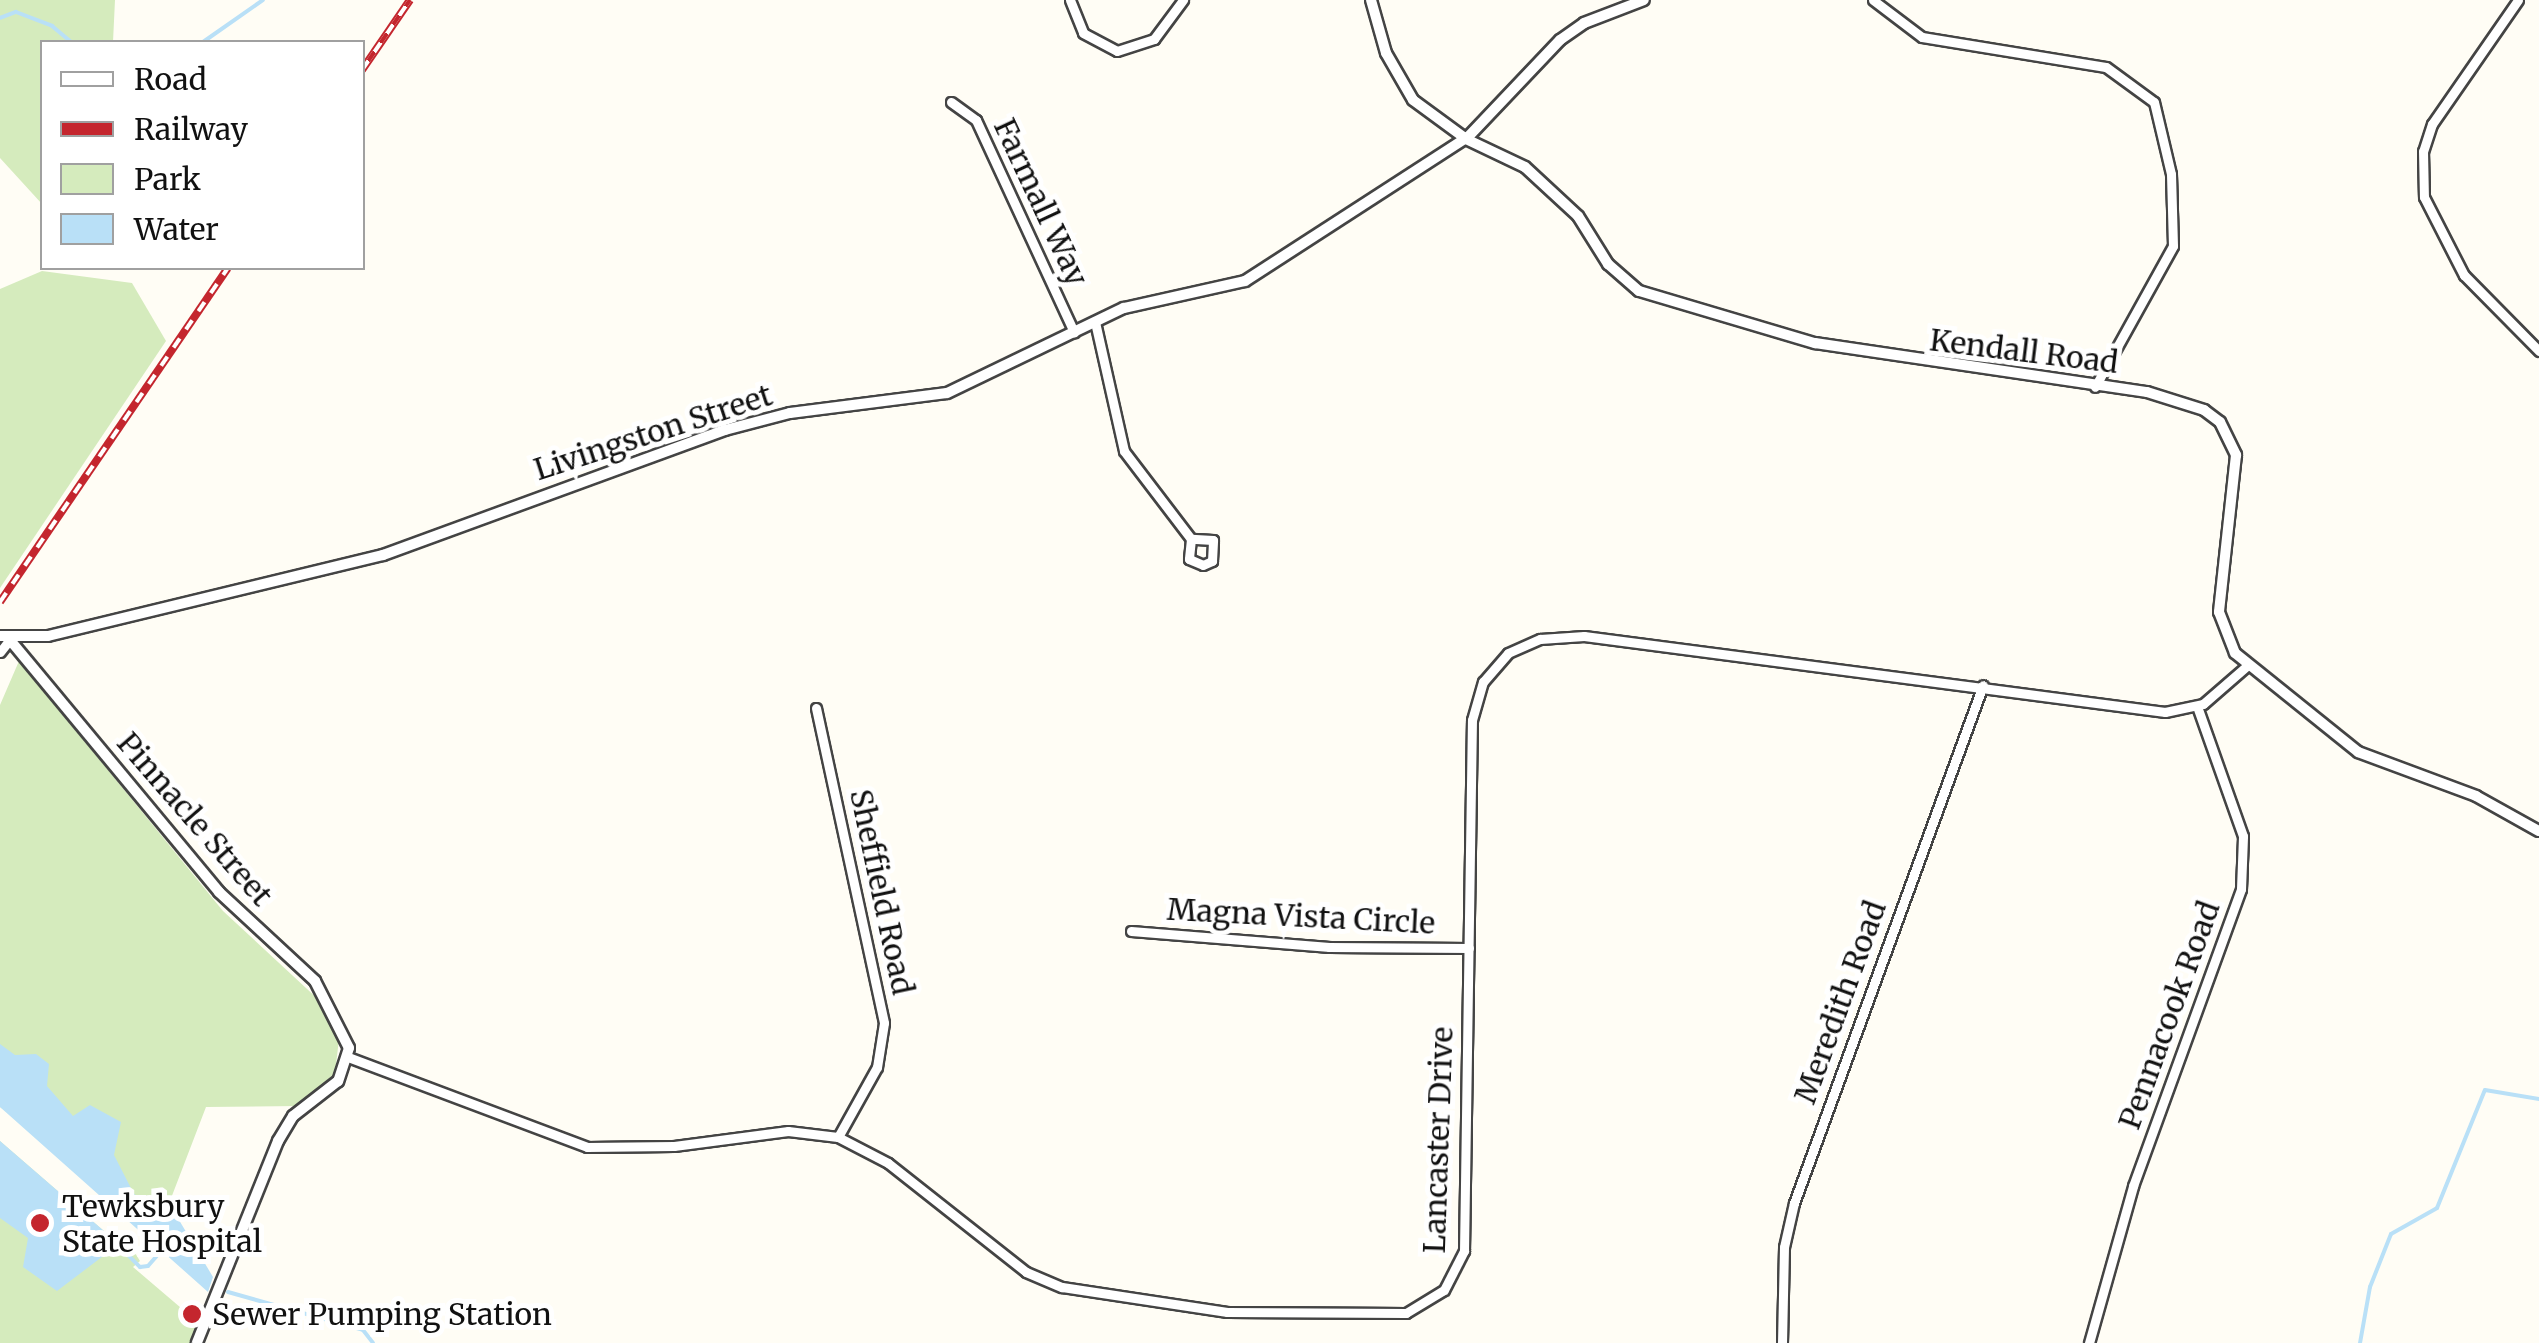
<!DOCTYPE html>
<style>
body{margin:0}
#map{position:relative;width:2539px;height:1343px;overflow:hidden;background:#fffdf5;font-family:Merriweather,serif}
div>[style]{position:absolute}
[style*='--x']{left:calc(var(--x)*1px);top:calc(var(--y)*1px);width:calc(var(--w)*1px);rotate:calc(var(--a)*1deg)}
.green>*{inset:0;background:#d5ebbd}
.water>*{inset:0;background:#b9e0f7}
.stream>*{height:4px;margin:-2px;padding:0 2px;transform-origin:2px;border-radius:2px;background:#b9e0f7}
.roads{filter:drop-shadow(2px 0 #444) drop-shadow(-2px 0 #444) drop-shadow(0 2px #444) drop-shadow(0 -2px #444)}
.minor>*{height:9px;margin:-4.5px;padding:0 4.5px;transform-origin:4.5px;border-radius:4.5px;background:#fff}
.tertiary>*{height:10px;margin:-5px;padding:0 5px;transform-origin:5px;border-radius:5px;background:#fff}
.rail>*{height:8px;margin-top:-4px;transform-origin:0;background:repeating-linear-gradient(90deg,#fff 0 11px,#c4262e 0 22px);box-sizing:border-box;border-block:2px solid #c4262e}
.dots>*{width:28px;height:28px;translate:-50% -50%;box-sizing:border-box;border:5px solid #fff;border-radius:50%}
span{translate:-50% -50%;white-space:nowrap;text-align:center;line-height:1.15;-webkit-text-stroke:10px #fff;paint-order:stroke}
.street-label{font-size:30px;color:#111}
.poi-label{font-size:30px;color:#111}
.left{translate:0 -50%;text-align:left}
.legend{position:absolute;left:40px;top:40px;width:325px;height:230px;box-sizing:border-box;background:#fff;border:2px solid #a0a0a0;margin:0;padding:12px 18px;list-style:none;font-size:30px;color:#111}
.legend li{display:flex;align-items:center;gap:20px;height:50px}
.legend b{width:50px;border:2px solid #a0a0a0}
</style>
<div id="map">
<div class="green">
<i style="clip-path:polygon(0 0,115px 0,113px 42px,42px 42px,42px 204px,0 158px)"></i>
<i style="clip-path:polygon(42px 271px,132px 283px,166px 341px,0 588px,0 289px)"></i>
<i style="clip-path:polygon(19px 661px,223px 911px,320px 1001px,339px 1039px,335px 1073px,299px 1106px,206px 1107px,160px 1227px,0 1107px,0 705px)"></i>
<i style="clip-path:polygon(0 1141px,119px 1244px,130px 1245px,140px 1261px,133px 1267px,201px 1325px,195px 1343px,0 1343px)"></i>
</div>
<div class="water">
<i style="clip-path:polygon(0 1044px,15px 1055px,36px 1054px,49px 1064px,47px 1086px,73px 1116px,90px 1105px,121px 1122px,114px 1155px,134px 1194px,179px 1220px,213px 1277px,208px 1292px,0 1107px)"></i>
<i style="clip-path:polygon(0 1141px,119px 1244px,57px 1291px,23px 1267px,28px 1238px,0 1218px)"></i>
</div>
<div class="stream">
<i style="--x:0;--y:18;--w:17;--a:-21"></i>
<i style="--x:16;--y:12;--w:39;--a:21"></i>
<i style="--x:52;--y:26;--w:25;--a:40"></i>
<i style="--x:203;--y:42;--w:73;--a:-35"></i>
<i style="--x:116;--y:1243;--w:34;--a:45"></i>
<i style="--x:140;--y:1267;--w:8;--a:-7"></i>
<i style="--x:148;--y:1266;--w:28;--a:-49"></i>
<i style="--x:228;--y:1292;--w:140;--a:15.7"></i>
<i style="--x:363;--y:1330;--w:16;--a:52"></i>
<i style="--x:2360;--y:1343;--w:57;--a:-79.9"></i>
<i style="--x:2370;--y:1287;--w:57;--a:-68.4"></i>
<i style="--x:2391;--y:1234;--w:53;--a:-29.5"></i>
<i style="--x:2437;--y:1208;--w:127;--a:-67.9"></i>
<i style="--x:2485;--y:1090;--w:55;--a:9.5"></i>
</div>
<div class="roads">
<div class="minor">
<i style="--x:1070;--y:0;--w:35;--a:68"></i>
<i style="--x:1083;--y:33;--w:38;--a:28"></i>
<i style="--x:1117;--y:51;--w:39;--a:-18"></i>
<i style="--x:1154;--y:39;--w:49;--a:-53.4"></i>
<i style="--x:1873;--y:0;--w:61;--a:37.1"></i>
<i style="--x:1922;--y:37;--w:186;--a:9.3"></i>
<i style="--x:2106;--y:67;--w:59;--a:36.1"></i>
<i style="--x:2154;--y:102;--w:74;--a:76.7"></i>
<i style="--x:2171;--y:174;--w:72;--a:88.4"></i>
<i style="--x:2173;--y:246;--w:161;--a:119"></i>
<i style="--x:2518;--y:0;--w:151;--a:124.7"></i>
<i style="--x:2432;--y:124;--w:28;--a:108"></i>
<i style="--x:2423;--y:151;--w:46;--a:88.8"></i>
<i style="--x:2424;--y:197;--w:88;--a:62.9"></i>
<i style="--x:2464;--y:275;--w:107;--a:45.4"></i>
<i style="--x:951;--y:102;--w:31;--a:36"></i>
<i style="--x:976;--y:120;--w:234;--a:65.2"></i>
<i style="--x:1095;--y:322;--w:132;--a:77.3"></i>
<i style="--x:1124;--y:451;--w:111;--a:52.7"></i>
<i style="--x:1191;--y:539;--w:20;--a:96"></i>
<i style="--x:1189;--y:559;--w:15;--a:23"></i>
<i style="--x:1203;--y:565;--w:10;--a:-24"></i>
<i style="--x:1212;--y:561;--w:21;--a:-87"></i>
<i style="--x:1213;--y:540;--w:22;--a:-177"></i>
<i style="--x:0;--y:652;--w:16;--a:-52"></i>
<i style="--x:816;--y:708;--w:322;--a:77.8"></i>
<i style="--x:884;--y:1023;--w:45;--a:99"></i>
<i style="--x:877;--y:1067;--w:80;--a:119.1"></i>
<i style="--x:1131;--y:931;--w:199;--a:4.6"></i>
<i style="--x:1329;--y:947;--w:140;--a:0.4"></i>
<i style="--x:348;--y:1057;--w:255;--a:20.6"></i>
<i style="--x:587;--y:1147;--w:87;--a:-0.7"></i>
<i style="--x:674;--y:1146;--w:115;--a:-7.5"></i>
<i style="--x:788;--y:1131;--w:50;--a:6.8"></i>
<i style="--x:838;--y:1137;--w:56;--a:27.5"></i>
<i style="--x:888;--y:1163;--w:176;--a:38.3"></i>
<i style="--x:1026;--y:1272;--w:39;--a:23"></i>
<i style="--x:1062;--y:1287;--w:167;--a:8.6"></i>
<i style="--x:1227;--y:1312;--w:179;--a:0.3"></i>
<i style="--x:1406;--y:1313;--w:44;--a:-31.2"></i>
<i style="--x:1444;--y:1290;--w:44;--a:-62.9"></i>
<i style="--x:1464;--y:1251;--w:531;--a:-89.14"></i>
<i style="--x:1472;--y:720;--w:40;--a:-74"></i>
<i style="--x:1483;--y:682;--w:38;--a:-49"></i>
<i style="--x:1508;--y:653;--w:35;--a:-24"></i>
<i style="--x:1540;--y:639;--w:44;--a:-3.9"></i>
<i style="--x:1584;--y:636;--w:586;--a:7.45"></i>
<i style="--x:2165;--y:712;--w:39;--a:-12"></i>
<i style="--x:2203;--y:704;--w:60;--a:-40.9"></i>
<i style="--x:1782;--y:1343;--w:96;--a:-88.8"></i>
<i style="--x:1784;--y:1247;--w:45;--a:-77.2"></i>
<i style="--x:1794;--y:1203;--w:551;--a:-69.95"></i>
<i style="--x:2089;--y:1343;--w:163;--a:-74.3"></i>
<i style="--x:2133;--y:1186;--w:316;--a:-70"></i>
<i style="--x:2241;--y:889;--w:53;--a:-87.8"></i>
<i style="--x:2243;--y:836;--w:138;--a:-109.5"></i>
</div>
<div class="tertiary">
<i style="--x:1371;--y:0;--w:55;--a:74.2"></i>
<i style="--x:1386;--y:53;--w:54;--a:60.1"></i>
<i style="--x:1413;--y:100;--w:66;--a:36.3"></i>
<i style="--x:1466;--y:139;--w:65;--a:25.4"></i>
<i style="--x:1525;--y:167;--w:72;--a:42.8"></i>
<i style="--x:1578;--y:216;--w:57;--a:58"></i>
<i style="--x:1608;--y:264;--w:41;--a:41.1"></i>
<i style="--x:1639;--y:291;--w:184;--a:16.5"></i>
<i style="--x:1815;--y:343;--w:336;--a:8.4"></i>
<i style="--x:2147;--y:392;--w:60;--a:17.5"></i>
<i style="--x:2204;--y:410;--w:20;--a:37"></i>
<i style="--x:2220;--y:422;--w:37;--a:64"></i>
<i style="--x:2236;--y:455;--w:158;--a:96.2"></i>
<i style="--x:2219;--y:612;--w:44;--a:68.7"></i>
<i style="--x:2235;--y:653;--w:158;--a:38.8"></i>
<i style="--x:2358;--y:752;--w:126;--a:20.4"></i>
<i style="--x:2476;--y:796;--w:72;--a:29.1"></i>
<i style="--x:0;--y:636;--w:48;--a:0"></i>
<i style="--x:48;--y:636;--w:345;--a:-13.6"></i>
<i style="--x:383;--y:555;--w:364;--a:-20.1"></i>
<i style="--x:725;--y:430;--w:67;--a:-14.7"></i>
<i style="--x:790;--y:413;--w:158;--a:-7.3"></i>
<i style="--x:947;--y:393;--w:196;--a:-25.7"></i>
<i style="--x:1124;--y:308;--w:124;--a:-12.6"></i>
<i style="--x:1245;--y:281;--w:265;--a:-32.9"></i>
<i style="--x:1468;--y:137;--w:134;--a:-46.5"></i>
<i style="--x:1560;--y:40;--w:29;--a:-35"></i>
<i style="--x:1584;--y:23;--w:64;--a:-21"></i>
<i style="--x:10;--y:640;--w:327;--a:50.3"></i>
<i style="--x:219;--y:892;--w:131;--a:42.8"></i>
<i style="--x:315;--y:981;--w:75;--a:63.1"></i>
<i style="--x:349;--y:1048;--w:35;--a:108"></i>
<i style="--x:338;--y:1081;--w:57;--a:142.1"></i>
<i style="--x:293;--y:1116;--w:29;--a:121"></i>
<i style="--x:278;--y:1141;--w:218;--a:111.9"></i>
</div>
</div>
<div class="rail">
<i style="--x:362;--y:70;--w:85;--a:-55.6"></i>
<i style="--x:0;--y:602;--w:404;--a:-55.7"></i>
</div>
<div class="dots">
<i style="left:40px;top:1223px;background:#c4262e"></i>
<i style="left:192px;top:1314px;background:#c4262e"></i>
</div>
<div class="street-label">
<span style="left:1041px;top:202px;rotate:65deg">Farmall Way</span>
<span style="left:2024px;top:351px;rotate:7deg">Kendall Road</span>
<span style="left:653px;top:432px;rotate:-18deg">Livingston Street</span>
<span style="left:195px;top:819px;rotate:49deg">Pinnacle Street</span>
<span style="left:882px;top:892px;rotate:78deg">Sheffield Road</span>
<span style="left:1301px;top:916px;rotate:3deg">Magna Vista Circle</span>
<span style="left:1840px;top:1002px;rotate:-70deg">Meredith Road</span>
<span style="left:2169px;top:1015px;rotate:-70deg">Pennacook Road</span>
<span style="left:1438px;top:1140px;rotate:-88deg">Lancaster Drive</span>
</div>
<div class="poi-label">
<span class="left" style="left:62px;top:1223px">Tewksbury<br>State Hospital</span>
<span class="left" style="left:212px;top:1314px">Sewer Pumping Station</span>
</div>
<ul class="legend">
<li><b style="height:12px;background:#fff"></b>Road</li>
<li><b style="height:12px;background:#c4262e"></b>Railway</li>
<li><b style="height:28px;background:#d5ebbd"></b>Park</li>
<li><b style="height:28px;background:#b9e0f7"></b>Water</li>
</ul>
</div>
